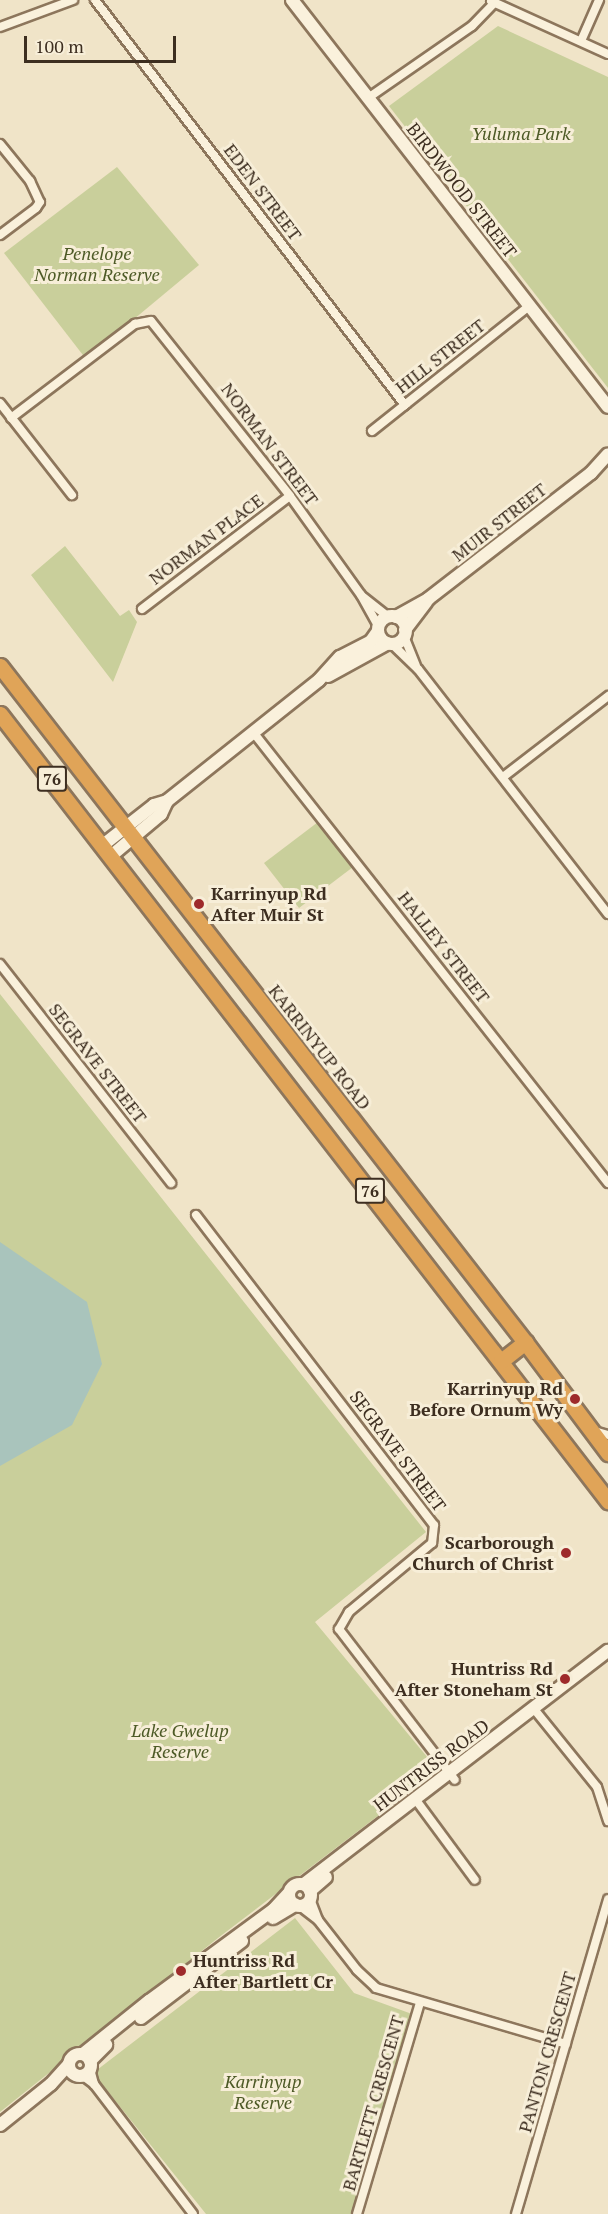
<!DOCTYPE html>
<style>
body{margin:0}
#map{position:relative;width:608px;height:2214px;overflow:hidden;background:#f0e4c8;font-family:"PT Serif",serif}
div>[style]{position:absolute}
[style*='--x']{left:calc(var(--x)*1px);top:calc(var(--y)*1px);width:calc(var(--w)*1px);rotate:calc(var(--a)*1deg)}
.green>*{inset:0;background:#c9cf9b}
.water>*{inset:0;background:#a9c4bc}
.roads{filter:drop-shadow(2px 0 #8d765c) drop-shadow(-2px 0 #8d765c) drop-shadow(0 2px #8d765c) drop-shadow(0 -2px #8d765c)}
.street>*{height:8px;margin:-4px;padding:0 4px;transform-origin:4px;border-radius:4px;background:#faf1dc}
.secondary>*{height:12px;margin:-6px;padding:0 6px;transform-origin:6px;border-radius:6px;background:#faf1dc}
.secondary>.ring{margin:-6px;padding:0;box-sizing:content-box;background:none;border:12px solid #faf1dc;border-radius:50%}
.highway>*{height:15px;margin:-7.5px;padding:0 7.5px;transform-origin:7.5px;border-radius:7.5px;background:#e0a458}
.dots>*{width:16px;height:16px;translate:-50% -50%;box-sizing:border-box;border:3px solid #f7eed8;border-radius:50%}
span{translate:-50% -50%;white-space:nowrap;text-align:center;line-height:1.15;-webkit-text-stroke:6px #f7eed8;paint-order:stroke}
.shield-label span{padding:2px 4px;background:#f7eed8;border:2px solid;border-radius:4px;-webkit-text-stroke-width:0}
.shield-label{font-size:16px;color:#3d2e20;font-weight:700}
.park-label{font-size:18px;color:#4d5a26;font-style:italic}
.street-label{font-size:18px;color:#3d2e20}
.poi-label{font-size:18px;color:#3d2e20;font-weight:700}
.left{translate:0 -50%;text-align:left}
.right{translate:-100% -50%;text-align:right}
.scale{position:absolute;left:24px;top:36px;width:152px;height:27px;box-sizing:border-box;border:3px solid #3d2e20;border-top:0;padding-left:8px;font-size:18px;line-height:21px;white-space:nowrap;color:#3d2e20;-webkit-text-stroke:4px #f7eed8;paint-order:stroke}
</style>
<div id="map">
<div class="green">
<i style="clip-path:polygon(498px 26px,608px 77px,608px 388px,389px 106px)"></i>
<i style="clip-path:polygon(117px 167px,199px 265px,86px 359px,4px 253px)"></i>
<i style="clip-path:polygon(65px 546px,120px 616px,129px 610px,137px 622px,113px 682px,31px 575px)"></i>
<i style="clip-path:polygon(322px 819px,354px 864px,353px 867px,299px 908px,264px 863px)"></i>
<i style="clip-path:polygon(0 994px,426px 1532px,315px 1622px,438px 1770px,218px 1938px,0 2112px)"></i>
<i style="clip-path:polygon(295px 1918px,354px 1993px,412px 2014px,351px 2214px,206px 2214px,93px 2073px)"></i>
</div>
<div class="water">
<i style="clip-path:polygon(0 1242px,87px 1302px,102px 1364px,72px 1425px,0 1466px)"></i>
</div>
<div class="roads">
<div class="street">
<i style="--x:95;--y:0;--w:510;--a:52.57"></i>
<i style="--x:491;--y:1;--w:128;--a:24.4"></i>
<i style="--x:0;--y:27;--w:78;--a:-20.3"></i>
<i style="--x:581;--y:41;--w:45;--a:-66.3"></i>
<i style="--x:368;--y:98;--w:126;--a:-34.7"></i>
<i style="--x:472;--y:26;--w:32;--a:-46"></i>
<i style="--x:0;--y:144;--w:48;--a:51"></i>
<i style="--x:30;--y:181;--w:23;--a:65"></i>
<i style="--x:40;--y:202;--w:7;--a:124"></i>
<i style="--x:36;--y:208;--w:45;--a:143.1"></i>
<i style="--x:0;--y:403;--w:117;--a:52"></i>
<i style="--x:11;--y:418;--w:156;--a:-37.2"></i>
<i style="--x:135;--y:324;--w:16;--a:-11"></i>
<i style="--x:151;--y:321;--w:223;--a:51.5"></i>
<i style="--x:290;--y:496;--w:122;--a:54.4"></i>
<i style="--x:361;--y:595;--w:35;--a:61"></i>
<i style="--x:372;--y:431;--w:199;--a:-38.5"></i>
<i style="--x:363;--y:597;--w:33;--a:38"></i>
<i style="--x:142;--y:609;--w:186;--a:-37.4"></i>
<i style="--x:404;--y:636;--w:32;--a:68"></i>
<i style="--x:392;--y:644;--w:36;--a:44"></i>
<i style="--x:418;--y:669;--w:310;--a:52.2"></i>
<i style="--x:253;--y:732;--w:574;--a:51.79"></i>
<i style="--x:503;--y:777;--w:133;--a:-37.6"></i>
<i style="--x:0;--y:964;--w:278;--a:52"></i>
<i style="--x:196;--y:1215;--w:391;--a:52.5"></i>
<i style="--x:434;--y:1525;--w:18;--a:96"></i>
<i style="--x:432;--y:1543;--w:108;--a:140.3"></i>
<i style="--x:349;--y:1612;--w:20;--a:120"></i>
<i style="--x:339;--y:1629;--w:190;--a:52.5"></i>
<i style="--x:594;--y:1431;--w:15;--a:16"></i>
<i style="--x:534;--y:1709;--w:100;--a:51.1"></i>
<i style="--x:597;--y:1787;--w:36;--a:72"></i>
<i style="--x:416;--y:1800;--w:99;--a:53.6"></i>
<i style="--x:310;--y:1899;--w:22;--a:69"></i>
<i style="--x:300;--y:1906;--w:23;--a:38"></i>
<i style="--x:318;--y:1920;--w:63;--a:52"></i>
<i style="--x:357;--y:1970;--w:26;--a:43"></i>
<i style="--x:376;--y:1988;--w:198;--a:16.4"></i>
<i style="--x:90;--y:2069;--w:16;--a:75"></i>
<i style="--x:82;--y:2075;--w:15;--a:37"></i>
<i style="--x:94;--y:2084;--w:163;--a:52.7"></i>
<i style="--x:357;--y:2214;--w:221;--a:-73.4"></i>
<i style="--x:516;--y:2214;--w:328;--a:-73.7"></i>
</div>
<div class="secondary">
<i style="--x:292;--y:0;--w:515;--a:52.17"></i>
<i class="ring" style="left:378px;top:616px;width:16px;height:16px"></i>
<i style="--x:396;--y:617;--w:37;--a:-29"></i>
<i style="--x:428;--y:599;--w:206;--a:-37.7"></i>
<i style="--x:591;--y:473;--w:25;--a:-48"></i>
<i style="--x:405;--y:630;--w:35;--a:-53"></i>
<i style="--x:328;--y:676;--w:68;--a:-28.8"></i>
<i style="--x:103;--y:845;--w:65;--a:-38.1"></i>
<i style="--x:154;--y:805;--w:14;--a:-17"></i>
<i style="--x:167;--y:801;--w:194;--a:-38.5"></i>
<i style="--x:319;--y:680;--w:31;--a:-48"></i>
<i style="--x:340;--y:657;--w:35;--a:-27"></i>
<i style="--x:371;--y:641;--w:12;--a:-55"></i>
<i style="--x:111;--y:856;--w:65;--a:-40"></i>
<i style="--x:161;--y:814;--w:14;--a:-65"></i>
<i class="ring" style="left:289px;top:1884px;width:10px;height:10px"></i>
<i style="--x:304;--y:1884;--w:383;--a:-37.5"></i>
<i style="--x:310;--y:1891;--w:21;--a:-41"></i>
<i style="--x:273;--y:1918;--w:26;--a:-31"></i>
<i style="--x:141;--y:2018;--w:127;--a:-37.3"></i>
<i style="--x:83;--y:2054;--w:85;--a:-38.8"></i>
<i style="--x:149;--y:2001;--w:154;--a:-36.3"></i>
<i style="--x:273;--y:1910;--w:22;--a:-47"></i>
<i class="ring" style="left:69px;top:2054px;width:10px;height:10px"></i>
<i style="--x:90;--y:2061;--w:23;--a:-45"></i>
<i style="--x:0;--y:2125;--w:65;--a:-38.8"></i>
<i style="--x:51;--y:2084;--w:27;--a:-48"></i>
</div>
<div class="highway">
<i style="--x:0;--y:666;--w:856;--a:52.17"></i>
<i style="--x:525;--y:1342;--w:139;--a:53.2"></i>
<i style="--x:0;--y:714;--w:995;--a:52.31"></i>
<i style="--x:501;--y:1361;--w:31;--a:-38"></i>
</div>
</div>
<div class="dots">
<i style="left:199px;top:904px;background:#9e2a2b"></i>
<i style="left:575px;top:1399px;background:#9e2a2b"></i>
<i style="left:566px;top:1553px;background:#9e2a2b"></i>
<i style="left:565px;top:1679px;background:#9e2a2b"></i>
<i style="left:181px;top:1971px;background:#9e2a2b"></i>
</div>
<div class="shield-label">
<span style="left:52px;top:779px">76</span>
<span style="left:370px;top:1191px">76</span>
</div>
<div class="park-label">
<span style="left:521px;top:133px">Yuluma Park</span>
<span style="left:97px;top:264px">Penelope<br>Norman Reserve</span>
<span style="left:180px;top:1741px">Lake Gwelup<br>Reserve</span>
<span style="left:263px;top:2092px">Karrinyup<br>Reserve</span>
</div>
<div class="street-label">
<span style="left:462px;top:190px;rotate:52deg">BIRDWOOD STREET</span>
<span style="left:263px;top:192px;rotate:53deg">EDEN STREET</span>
<span style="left:440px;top:356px;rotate:-38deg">HILL STREET</span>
<span style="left:270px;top:444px;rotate:53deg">NORMAN STREET</span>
<span style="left:499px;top:522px;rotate:-38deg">MUIR STREET</span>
<span style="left:206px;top:539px;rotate:-37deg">NORMAN PLACE</span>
<span style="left:444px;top:947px;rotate:52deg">HALLEY STREET</span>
<span style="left:320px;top:1047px;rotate:52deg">KARRINYUP ROAD</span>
<span style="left:98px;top:1063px;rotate:52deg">SEGRAVE STREET</span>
<span style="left:398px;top:1451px;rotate:53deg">SEGRAVE STREET</span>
<span style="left:431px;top:1765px;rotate:-37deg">HUNTRISS ROAD</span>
<span style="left:547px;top:2052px;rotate:-74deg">PANTON CRESCENT</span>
<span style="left:373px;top:2103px;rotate:-74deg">BARTLETT CRESCENT</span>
</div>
<div class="poi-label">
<span class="left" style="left:211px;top:904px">Karrinyup Rd<br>After Muir St</span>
<span class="right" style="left:563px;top:1399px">Karrinyup Rd<br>Before Ornum Wy</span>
<span class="right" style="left:554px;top:1553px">Scarborough<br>Church of Christ</span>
<span class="right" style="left:553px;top:1679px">Huntriss Rd<br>After Stoneham St</span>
<span class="left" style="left:193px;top:1971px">Huntriss Rd<br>After Bartlett Cr</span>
</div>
<div class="scale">100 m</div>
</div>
